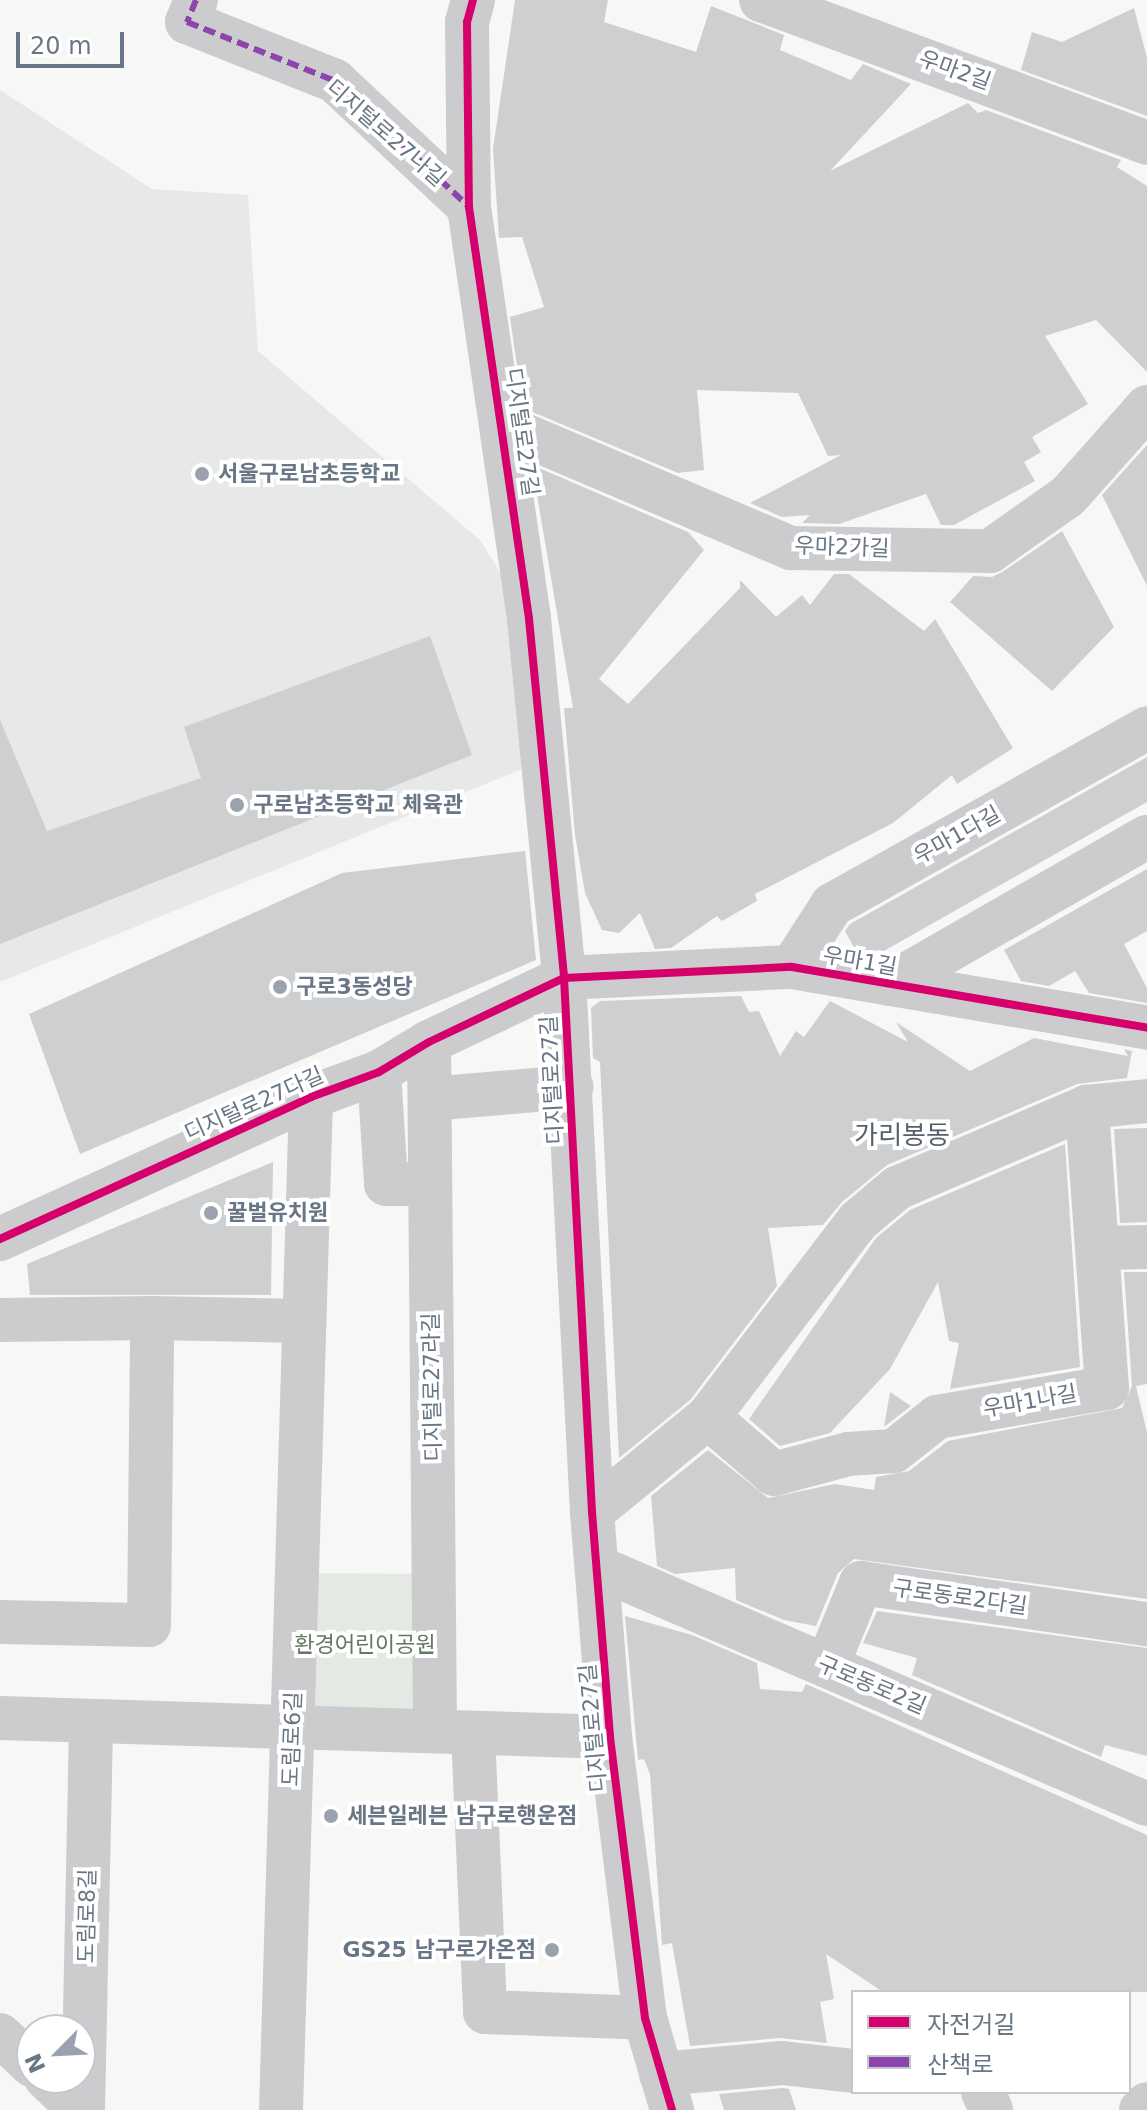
<!DOCTYPE html>
<meta charset="utf-8">
<style>
body{margin:0}
#map{position:relative;width:1147px;height:2110px;overflow:hidden;background:#f7f7f6;font-family:"DejaVu Sans","Noto Sans KR",sans-serif}
div>[style]{position:absolute}
[style*='--x']{left:calc(var(--x)*1px);top:calc(var(--y)*1px);width:calc(var(--w)*1px);rotate:calc(var(--a)*1deg)}
.built>*{inset:0;background:#e7e9e9}
.green>*{inset:0;background:#e5e9e4}
.building>*{inset:0;background:#cecfd0}
.minor>*{height:44px;margin:-22px;padding:0 22px;transform-origin:22px;border-radius:22px;background:#ccccce}
.quiet>*{height:6px;margin-top:-3px;transform-origin:0;background:repeating-linear-gradient(90deg,#8e44ad 0 12px,transparent 0 18px)}
.cycleway>*{height:8px;margin:-4px;padding:0 4px;transform-origin:4px;border-radius:4px;background:#d6006c}
.dots>*{width:22px;height:22px;translate:-50% -50%;box-sizing:border-box;border:4px solid #fff;border-radius:50%}
span{translate:-50% -50%;white-space:nowrap;text-align:center;line-height:1.15;-webkit-text-stroke:8px #fff;paint-order:stroke}
.street-label{font-size:22px;color:#687685}
.poi-label{font-size:22px;color:#687685;font-weight:700}
.left{translate:0 -50%;text-align:left}
.right{translate:-100% -50%;text-align:right}
.park-label{font-size:22px;color:#667863}
.quarter-label{font-size:26px;color:#56606b}
.legend{position:absolute;left:851px;top:1990px;width:280px;height:104px;box-sizing:border-box;background:#fff;border:2px solid #c3c8ce;margin:0;padding:10px 14px;list-style:none;font-size:24px;color:#687685}
.legend li{display:flex;align-items:center;gap:16px;height:40px}
.legend b{width:40px;border:2px solid #c3c8ce}
.north{position:absolute;left:16px;top:2014px;width:80px;height:80px;box-sizing:border-box;background:#fff;border:2px solid #c3c8ce;border-radius:50%;rotate:246deg;font-size:22px;font-weight:700;line-height:32px;text-align:center;color:#687685}
.north::after{content:'';display:block;margin:auto;width:28px;height:36px;background:#9aa3ad;clip-path:polygon(50% 0,100% 100%,50% 72%,0 100%)}
.scale{position:absolute;left:16px;top:32px;width:108px;height:36px;box-sizing:border-box;border:4px solid #687685;border-top:0;padding-left:10px;font-size:24px;line-height:28px;white-space:nowrap;color:#687685;-webkit-text-stroke:6px #fff;paint-order:stroke}
</style>
<div id="map">
<div class="built">
<i style="clip-path:polygon(0 90px,152px 189px,248px 195px,258px 351px,481px 541px,515px 598px,527px 767px,0 982px)"></i>
</div>
<div class="green">
<i style="clip-path:polygon(308px 1573px,422px 1574px,424px 1720px,307px 1716px)"></i>
</div>
<div class="building">
<i style="clip-path:polygon(515px 0,608px 0,604px 22px,696px 52px,711px 6px,784px 35px,780px 50px,851px 80px,863px 64px,911px 84px,830px 171px,968px 103px,978px 113px,986px 110px,1121px 160px,1117px 167px,1147px 186px,1147px 372px,1096px 320px,1045px 336px,1088px 404px,1032px 437px,1041px 452px,1024px 462px,1035px 481px,954px 525px,941px 525px,926px 494px,839px 524px,802px 523px,810px 515px,782px 517px,750px 503px,841px 455px,828px 456px,798px 393px,697px 390px,704px 470px,678px 473px,523px 408px,510px 317px,544px 307px,522px 237px,499px 238px,493px 149px)"></i>
<i style="clip-path:polygon(1134px 8px,1147px 58px,1147px 116px,1021px 70px,1032px 32px,1062px 42px)"></i>
<i style="clip-path:polygon(1147px 445px,1147px 586px,1102px 495px)"></i>
<i style="clip-path:polygon(532px 465px,688px 532px,704px 550px,599px 679px,628px 704px,740px 588px,740px 580px,776px 617px,802px 595px,810px 605px,834px 574px,849px 574px,924px 631px,935px 619px,1013px 748px,957px 784px,952px 775px,893px 823px,755px 894px,757px 901px,722px 921px,717px 916px,671px 948px,655px 949px,640px 913px,619px 933px,602px 930px,585px 893px,575px 835px,564px 708px,573px 708px)"></i>
<i style="clip-path:polygon(1062px 531px,1114px 627px,1052px 691px,950px 602px,973px 576px,992px 577px,1004px 571px)"></i>
<i style="clip-path:polygon(430px 636px,472px 755px,0 944px,0 720px,47px 831px,201px 778px,184px 727px)"></i>
<i style="clip-path:polygon(1147px 757px,1147px 802px,875px 956px,857px 953px,845px 931px,850px 924px)"></i>
<i style="clip-path:polygon(525px 851px,536px 960px,80px 1154px,29px 1014px,342px 873px)"></i>
<i style="clip-path:polygon(1147px 869px,1147px 931px,1124px 944px,1147px 988px,1147px 1003px,1089px 993px,1075px 971px,1049px 986px,1021px 981px,1004px 950px)"></i>
<i style="clip-path:polygon(741px 996px,749px 1012px,759px 1011px,780px 1056px,796px 1031px,804px 1037px,830px 1001px,908px 1042px,896px 1022px,970px 1071px,1034px 1038px,1128px 1056px,1124px 1049px,1132px 1051px,1127px 1078px,1077px 1084px,887px 1165px,842px 1202px,823px 1225px,768px 1228px,777px 1286px,690px 1400px,619px 1458px,600px 1062px,593px 1058px,591px 1008px,600px 1001px)"></i>
<i style="clip-path:polygon(1147px 1128px,1147px 1222px,1120px 1223px,1114px 1129px)"></i>
<i style="clip-path:polygon(1065px 1144px,1080px 1367px,950px 1389px,959px 1343px,949px 1341px,938px 1282px,890px 1369px,830px 1433px,780px 1446px,749px 1419px,876px 1238px,910px 1210px)"></i>
<i style="clip-path:polygon(273px 1162px,271px 1295px,30px 1295px,27px 1264px)"></i>
<i style="clip-path:polygon(1124px 1272px,1147px 1272px,1147px 1384px,1136px 1386px,1147px 1433px,1147px 1599px,854px 1559px,838px 1573px,816px 1626px,784px 1620px,736px 1600px,735px 1568px,675px 1574px,657px 1566px,651px 1496px,708px 1450px,768px 1498px,835px 1484px,874px 1490px,876px 1477px,909px 1471px,948px 1441px,1122px 1408px,1132px 1386px)"></i>
<i style="clip-path:polygon(890px 1392px,911px 1406px,884px 1427px)"></i>
<i style="clip-path:polygon(877px 1611px,1147px 1648px,1147px 1756px,1105px 1745px,1101px 1757px,912px 1675px,917px 1658px,863px 1643px)"></i>
<i style="clip-path:polygon(625px 1616px,692px 1635px,757px 1663px,760px 1689px,802px 1692px,806px 1684px,1147px 1835px,1147px 1992px,883px 1992px,826px 1954px,834px 1999px,820px 2002px,827px 2043px,780px 2038px,690px 2046px,672px 1943px,662px 1945px,650px 1774px,644px 1759px,638px 1760px)"></i>
<i style="clip-path:polygon(782px 2088px,789px 2089px,796px 2110px,724px 2110px,719px 2094px)"></i>
</div>
<div class="minor">
<i style="--x:196;--y:0;--w:24;--a:112"></i>
<i style="--x:187;--y:22;--w:159;--a:21.7"></i>
<i style="--x:335;--y:81;--w:184;--a:43.2"></i>
<i style="--x:473;--y:0;--w:23;--a:105"></i>
<i style="--x:467;--y:22;--w:185;--a:89.4"></i>
<i style="--x:469;--y:207;--w:416;--a:81.7"></i>
<i style="--x:529;--y:619;--w:361;--a:84.4"></i>
<i style="--x:564;--y:978;--w:535;--a:87"></i>
<i style="--x:592;--y:1512;--w:226;--a:85.4"></i>
<i style="--x:610;--y:1737;--w:283;--a:82.9"></i>
<i style="--x:645;--y:2018;--w:96;--a:73.6"></i>
<i style="--x:761;--y:0;--w:412;--a:20.3"></i>
<i style="--x:503;--y:426;--w:313;--a:23"></i>
<i style="--x:791;--y:548;--w:199;--a:0.9"></i>
<i style="--x:990;--y:551;--w:95;--a:-35.2"></i>
<i style="--x:1068;--y:496;--w:119;--a:-48.4"></i>
<i style="--x:792;--y:967;--w:74;--a:-57.2"></i>
<i style="--x:832;--y:905;--w:361;--a:-29.3"></i>
<i style="--x:890;--y:984;--w:296;--a:-29.8"></i>
<i style="--x:429;--y:1042;--w:689;--a:89.5"></i>
<i style="--x:379;--y:1072;--w:112;--a:86.4"></i>
<i style="--x:386;--y:1184;--w:44;--a:0"></i>
<i style="--x:430;--y:1099;--w:142;--a:-4.9"></i>
<i style="--x:0;--y:1239;--w:342;--a:-24.5"></i>
<i style="--x:311;--y:1097;--w:72;--a:-20.2"></i>
<i style="--x:379;--y:1072;--w:58;--a:-31"></i>
<i style="--x:429;--y:1042;--w:149;--a:-25.4"></i>
<i style="--x:564;--y:978;--w:228;--a:-2.8"></i>
<i style="--x:792;--y:967;--w:360;--a:9.7"></i>
<i style="--x:1100;--y:1248;--w:47;--a:-1.2"></i>
<i style="--x:0;--y:1320;--w:152;--a:-0.8"></i>
<i style="--x:708;--y:1417;--w:87;--a:40.8"></i>
<i style="--x:774;--y:1474;--w:77;--a:-15.1"></i>
<i style="--x:848;--y:1454;--w:46;--a:-3.7"></i>
<i style="--x:894;--y:1451;--w:55;--a:-38.3"></i>
<i style="--x:937;--y:1417;--w:172;--a:-9.7"></i>
<i style="--x:1107;--y:1388;--w:282;--a:-94.1"></i>
<i style="--x:592;--y:1512;--w:150;--a:-39.3"></i>
<i style="--x:708;--y:1417;--w:247;--a:-52.6"></i>
<i style="--x:858;--y:1221;--w:51;--a:-40.2"></i>
<i style="--x:897;--y:1188;--w:207;--a:-23.1"></i>
<i style="--x:1087;--y:1107;--w:60;--a:-5.7"></i>
<i style="--x:597;--y:1567;--w:599;--a:23.31"></i>
<i style="--x:0;--y:1622;--w:149;--a:1.2"></i>
<i style="--x:149;--y:1625;--w:307;--a:-89.4"></i>
<i style="--x:152;--y:1318;--w:152;--a:1.1"></i>
<i style="--x:827;--y:1666;--w:90;--a:-67.7"></i>
<i style="--x:861;--y:1583;--w:289;--a:8.2"></i>
<i style="--x:0;--y:1718;--w:610;--a:1.78"></i>
<i style="--x:473;--y:1733;--w:279;--a:87.5"></i>
<i style="--x:485;--y:2012;--w:160;--a:2.1"></i>
<i style="--x:0;--y:2035;--w:44;--a:43.2"></i>
<i style="--x:661;--y:2074;--w:121;--a:-5.2"></i>
<i style="--x:782;--y:2063;--w:71;--a:6.4"></i>
<i style="--x:46;--y:2078;--w:47;--a:43.3"></i>
<i style="--x:983;--y:2092;--w:20;--a:66"></i>
<i style="--x:83;--y:2110;--w:388;--a:-88.8"></i>
<i style="--x:281;--y:2110;--w:1013;--a:-88.3"></i>
<i style="--x:1141;--y:2110;--w:8;--a:-45"></i>
</div>
<div class="quiet">
<i style="--x:196;--y:0;--w:24;--a:112"></i>
<i style="--x:187;--y:22;--w:159;--a:21.7"></i>
<i style="--x:335;--y:81;--w:184;--a:43.2"></i>
</div>
<div class="cycleway">
<i style="--x:473;--y:0;--w:23;--a:105"></i>
<i style="--x:467;--y:22;--w:185;--a:89.4"></i>
<i style="--x:469;--y:207;--w:416;--a:81.7"></i>
<i style="--x:529;--y:619;--w:361;--a:84.4"></i>
<i style="--x:564;--y:978;--w:535;--a:87"></i>
<i style="--x:592;--y:1512;--w:226;--a:85.4"></i>
<i style="--x:610;--y:1737;--w:283;--a:82.9"></i>
<i style="--x:645;--y:2018;--w:96;--a:73.6"></i>
<i style="--x:0;--y:1239;--w:342;--a:-24.5"></i>
<i style="--x:311;--y:1097;--w:72;--a:-20.2"></i>
<i style="--x:379;--y:1072;--w:58;--a:-31"></i>
<i style="--x:429;--y:1042;--w:149;--a:-25.4"></i>
<i style="--x:564;--y:978;--w:228;--a:-2.8"></i>
<i style="--x:792;--y:967;--w:360;--a:9.7"></i>
</div>
<div class="dots">
<i style="left:202px;top:474px;background:#9aa3ad"></i>
<i style="left:237px;top:805px;background:#9aa3ad"></i>
<i style="left:280px;top:987px;background:#9aa3ad"></i>
<i style="left:211px;top:1213px;background:#9aa3ad"></i>
<i style="left:331px;top:1816px;background:#9aa3ad"></i>
<i style="left:552px;top:1950px;background:#9aa3ad"></i>
</div>
<div class="street-label">
<span style="left:955px;top:70px;rotate:20deg">우마2길</span>
<span style="left:386px;top:133px;rotate:41deg">디지털로27나길</span>
<span style="left:522px;top:432px;rotate:82deg">디지털로27길</span>
<span style="left:842px;top:547px;rotate:2deg">우마2가길</span>
<span style="left:957px;top:835px;rotate:-29deg">우마1다길</span>
<span style="left:860px;top:961px;rotate:10deg">우마1길</span>
<span style="left:552px;top:1080px;rotate:-93deg">디지털로27길</span>
<span style="left:254px;top:1104px;rotate:-24deg">디지털로27다길</span>
<span style="left:432px;top:1387px;rotate:-91deg">디지털로27라길</span>
<span style="left:1030px;top:1401px;rotate:-10deg">우마1나길</span>
<span style="left:960px;top:1597px;rotate:8deg">구로동로2다길</span>
<span style="left:872px;top:1685px;rotate:23deg">구로동로2길</span>
<span style="left:593px;top:1728px;rotate:-95deg">디지털로27길</span>
<span style="left:292px;top:1739px;rotate:-88deg">도림로6길</span>
<span style="left:87px;top:1916px;rotate:-89deg">도림로8길</span>
</div>
<div class="poi-label">
<span class="left" style="left:218px;top:474px">서울구로남초등학교</span>
<span class="left" style="left:253px;top:805px">구로남초등학교 체육관</span>
<span class="left" style="left:296px;top:987px">구로3동성당</span>
<span class="left" style="left:227px;top:1213px">꿀벌유치원</span>
<span class="left" style="left:347px;top:1816px">세븐일레븐 남구로행운점</span>
<span class="right" style="left:536px;top:1950px">GS25 남구로가온점</span>
</div>
<div class="park-label">
<span style="left:365px;top:1645px">환경어린이공원</span>
</div>
<div class="quarter-label">
<span style="left:902px;top:1136px">가리봉동</span>
</div>
<ul class="legend">
<li><b style="height:10px;background:#d6006c"></b>자전거길</li>
<li><b style="height:10px;background:#8e44ad"></b>산책로</li>
</ul>
<div class="north">N</div>
<div class="scale">20 m</div>
</div>
